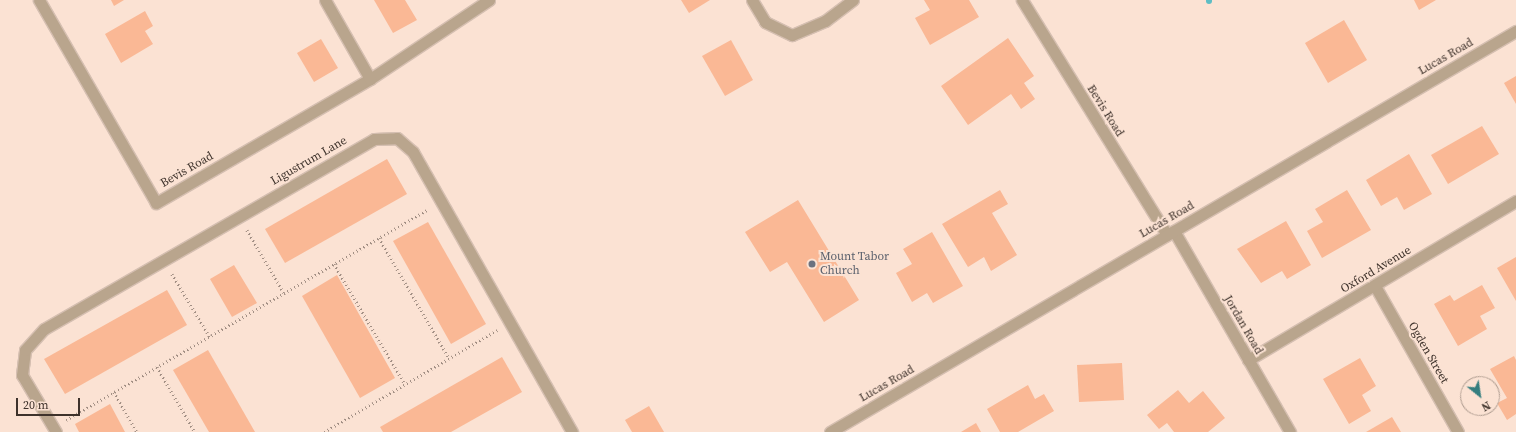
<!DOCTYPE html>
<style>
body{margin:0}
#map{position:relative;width:1516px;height:432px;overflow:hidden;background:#fbe2d3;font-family:"Source Serif 4",serif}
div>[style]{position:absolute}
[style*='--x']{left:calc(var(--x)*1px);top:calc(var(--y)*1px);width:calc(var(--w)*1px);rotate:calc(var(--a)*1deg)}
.stream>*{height:6px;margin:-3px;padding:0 3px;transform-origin:3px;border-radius:3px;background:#5ebdc4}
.building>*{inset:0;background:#fab895}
.path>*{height:2.5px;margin-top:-1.25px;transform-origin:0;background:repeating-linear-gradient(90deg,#a39085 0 1px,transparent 0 4px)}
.roads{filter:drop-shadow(1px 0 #d5bfb1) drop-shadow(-1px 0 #d5bfb1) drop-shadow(0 1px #d5bfb1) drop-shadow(0 -1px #d5bfb1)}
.minor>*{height:11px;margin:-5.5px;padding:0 5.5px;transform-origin:5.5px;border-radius:5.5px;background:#b9a58d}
.tertiary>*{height:11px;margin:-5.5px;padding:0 5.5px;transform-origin:5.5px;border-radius:5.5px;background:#b9a58d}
.dots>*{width:11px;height:11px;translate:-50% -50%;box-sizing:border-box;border:2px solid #fbe2d3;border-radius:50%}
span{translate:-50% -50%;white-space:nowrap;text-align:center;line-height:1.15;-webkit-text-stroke:4px #fbe2d3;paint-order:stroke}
.street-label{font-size:12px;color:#3e322b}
.worship-label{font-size:12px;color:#5b616d}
.left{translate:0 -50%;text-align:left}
.north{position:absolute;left:1460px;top:376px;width:40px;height:40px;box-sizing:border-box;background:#fbe2d3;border:1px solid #af9c90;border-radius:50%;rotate:150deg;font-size:11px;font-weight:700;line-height:16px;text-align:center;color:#3e322b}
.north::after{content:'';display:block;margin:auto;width:14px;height:18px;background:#357e7f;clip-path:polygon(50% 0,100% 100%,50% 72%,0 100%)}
.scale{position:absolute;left:16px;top:398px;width:64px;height:18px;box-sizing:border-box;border:2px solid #3e322b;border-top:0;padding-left:5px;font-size:12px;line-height:14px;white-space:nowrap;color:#3e322b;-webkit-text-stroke:3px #fbe2d3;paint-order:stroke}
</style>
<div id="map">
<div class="stream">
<i style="--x:1209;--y:0;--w:1;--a:90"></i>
</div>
<div class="building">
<i style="clip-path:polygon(111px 0,124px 0,114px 6px)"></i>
<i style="clip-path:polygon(374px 0,405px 0,417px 20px,393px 33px)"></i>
<i style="clip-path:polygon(681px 0,710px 0,689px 13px)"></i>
<i style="clip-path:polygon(924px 0,969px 0,979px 17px,930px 45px,915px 18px,930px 10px)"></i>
<i style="clip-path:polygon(1414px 0,1436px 0,1419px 10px)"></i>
<i style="clip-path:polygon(145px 11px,153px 26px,145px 31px,153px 44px,121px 63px,105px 34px)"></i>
<i style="clip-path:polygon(1344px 20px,1367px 60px,1328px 83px,1305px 43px)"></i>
<i style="clip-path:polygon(1008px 38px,1034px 76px,1024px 83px,1035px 99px,1021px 109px,1011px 94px,968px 125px,941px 86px)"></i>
<i style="clip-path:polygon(321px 39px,338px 68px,314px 82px,297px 53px)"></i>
<i style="clip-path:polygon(731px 40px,753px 80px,725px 96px,702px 56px)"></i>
<i style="clip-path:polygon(1516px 76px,1516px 104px,1504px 83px)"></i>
<i style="clip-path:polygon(1482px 126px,1499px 154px,1448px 184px,1431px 155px)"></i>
<i style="clip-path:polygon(1409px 154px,1432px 194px,1404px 210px,1397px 197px,1381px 206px,1366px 180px)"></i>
<i style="clip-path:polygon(387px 159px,407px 194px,285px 263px,265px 229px)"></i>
<i style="clip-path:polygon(1000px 190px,1008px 204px,992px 213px,1017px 255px,991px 271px,984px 257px,968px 267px,942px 224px)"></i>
<i style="clip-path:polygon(1347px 190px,1371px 230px,1322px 258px,1307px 231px,1323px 222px,1315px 209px)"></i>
<i style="clip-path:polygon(798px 200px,859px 300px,824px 322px,787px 262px,770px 272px,745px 232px)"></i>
<i style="clip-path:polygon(1286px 221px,1311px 265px,1287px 279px,1282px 271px,1261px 283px,1237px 249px)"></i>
<i style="clip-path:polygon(428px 222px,486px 324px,451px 344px,393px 241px)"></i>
<i style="clip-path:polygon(932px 232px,963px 286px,933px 303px,927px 293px,912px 302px,896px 273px,912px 264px,903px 249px)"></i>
<i style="clip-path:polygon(1516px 257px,1516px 301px,1497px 268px)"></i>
<i style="clip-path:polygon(234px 265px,257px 303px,232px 317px,210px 279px)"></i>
<i style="clip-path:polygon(337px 275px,395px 378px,360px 398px,302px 296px)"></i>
<i style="clip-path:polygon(1482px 285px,1495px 308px,1480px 316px,1487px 329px,1458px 346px,1434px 304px,1450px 295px,1454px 301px)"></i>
<i style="clip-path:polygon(167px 290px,187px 325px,65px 394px,44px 359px)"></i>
<i style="clip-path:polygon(208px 350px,255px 432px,209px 432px,173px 370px)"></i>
<i style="clip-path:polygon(1514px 356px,1516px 360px,1516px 414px,1507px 420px,1497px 403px,1507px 398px,1490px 369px)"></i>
<i style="clip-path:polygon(502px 357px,522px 392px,451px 432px,383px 432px,380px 427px)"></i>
<i style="clip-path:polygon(1360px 358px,1376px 386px,1362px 395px,1371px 411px,1349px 424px,1323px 379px)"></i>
<i style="clip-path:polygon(1122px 363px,1124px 400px,1079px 402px,1077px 365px)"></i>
<i style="clip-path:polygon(1028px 385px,1035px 399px,1044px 394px,1054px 411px,1018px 432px,1000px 432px,987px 409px)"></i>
<i style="clip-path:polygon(1178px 390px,1189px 403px,1203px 391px,1225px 418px,1208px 432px,1174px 432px,1167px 423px,1159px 429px,1147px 415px)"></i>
<i style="clip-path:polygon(110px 404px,125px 432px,79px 432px,75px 424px)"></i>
<i style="clip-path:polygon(649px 406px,664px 432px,632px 432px,625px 420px)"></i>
<i style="clip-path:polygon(1392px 417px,1401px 432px,1366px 432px)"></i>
<i style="clip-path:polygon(976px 423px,981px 432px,961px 432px)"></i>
</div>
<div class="path">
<i style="--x:247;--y:230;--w:73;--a:59.6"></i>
<i style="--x:379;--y:238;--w:139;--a:59.7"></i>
<i style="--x:334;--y:264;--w:139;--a:59.4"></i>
<i style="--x:172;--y:274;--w:74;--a:58.9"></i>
<i style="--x:157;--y:367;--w:75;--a:59.7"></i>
<i style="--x:114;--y:392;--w:46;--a:60.1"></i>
<i style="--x:66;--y:420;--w:418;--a:-30.2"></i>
<i style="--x:324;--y:432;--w:201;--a:-30.5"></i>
</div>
<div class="roads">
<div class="minor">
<i style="--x:39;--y:0;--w:234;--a:60"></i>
<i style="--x:156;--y:203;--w:247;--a:-30.1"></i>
<i style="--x:370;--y:79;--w:143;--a:-33.6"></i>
<i style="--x:325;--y:0;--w:91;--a:60.3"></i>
<i style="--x:752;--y:0;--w:26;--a:59"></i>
<i style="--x:765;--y:22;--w:30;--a:26"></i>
<i style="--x:792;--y:35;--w:36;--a:-23"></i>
<i style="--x:825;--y:21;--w:35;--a:-37"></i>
<i style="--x:1022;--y:0;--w:276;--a:58.3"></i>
<i style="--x:1174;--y:231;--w:232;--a:60"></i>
<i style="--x:1375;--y:286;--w:168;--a:60.4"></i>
<i style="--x:1248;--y:360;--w:312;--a:-30.7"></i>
<i style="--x:56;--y:432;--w:66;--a:-120.8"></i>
<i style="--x:22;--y:375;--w:25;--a:-83"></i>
<i style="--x:25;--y:350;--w:28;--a:-48"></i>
<i style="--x:44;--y:329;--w:381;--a:-29.9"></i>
<i style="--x:374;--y:139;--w:23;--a:-2"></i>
<i style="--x:397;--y:138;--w:21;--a:41"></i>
<i style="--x:413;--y:152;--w:322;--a:60.4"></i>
</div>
<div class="tertiary">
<i style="--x:830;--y:432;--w:795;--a:-30.31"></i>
</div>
</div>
<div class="dots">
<i style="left:812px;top:264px;background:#6b7280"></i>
</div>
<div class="street-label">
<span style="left:1446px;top:57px;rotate:-30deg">Lucas Road</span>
<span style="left:1105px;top:111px;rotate:58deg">Bevis Road</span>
<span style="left:309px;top:161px;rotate:-30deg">Ligustrum Lane</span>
<span style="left:187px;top:170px;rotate:-30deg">Bevis Road</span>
<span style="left:1167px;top:220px;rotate:-30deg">Lucas Road</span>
<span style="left:1376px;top:270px;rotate:-31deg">Oxford Avenue</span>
<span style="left:1243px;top:325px;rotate:60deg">Jordan Road</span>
<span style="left:1428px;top:353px;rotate:60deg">Ogden Street</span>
<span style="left:887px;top:384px;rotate:-30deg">Lucas Road</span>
</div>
<div class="worship-label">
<span class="left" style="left:820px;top:264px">Mount Tabor<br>Church</span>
</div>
<div class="north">N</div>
<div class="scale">20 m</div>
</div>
